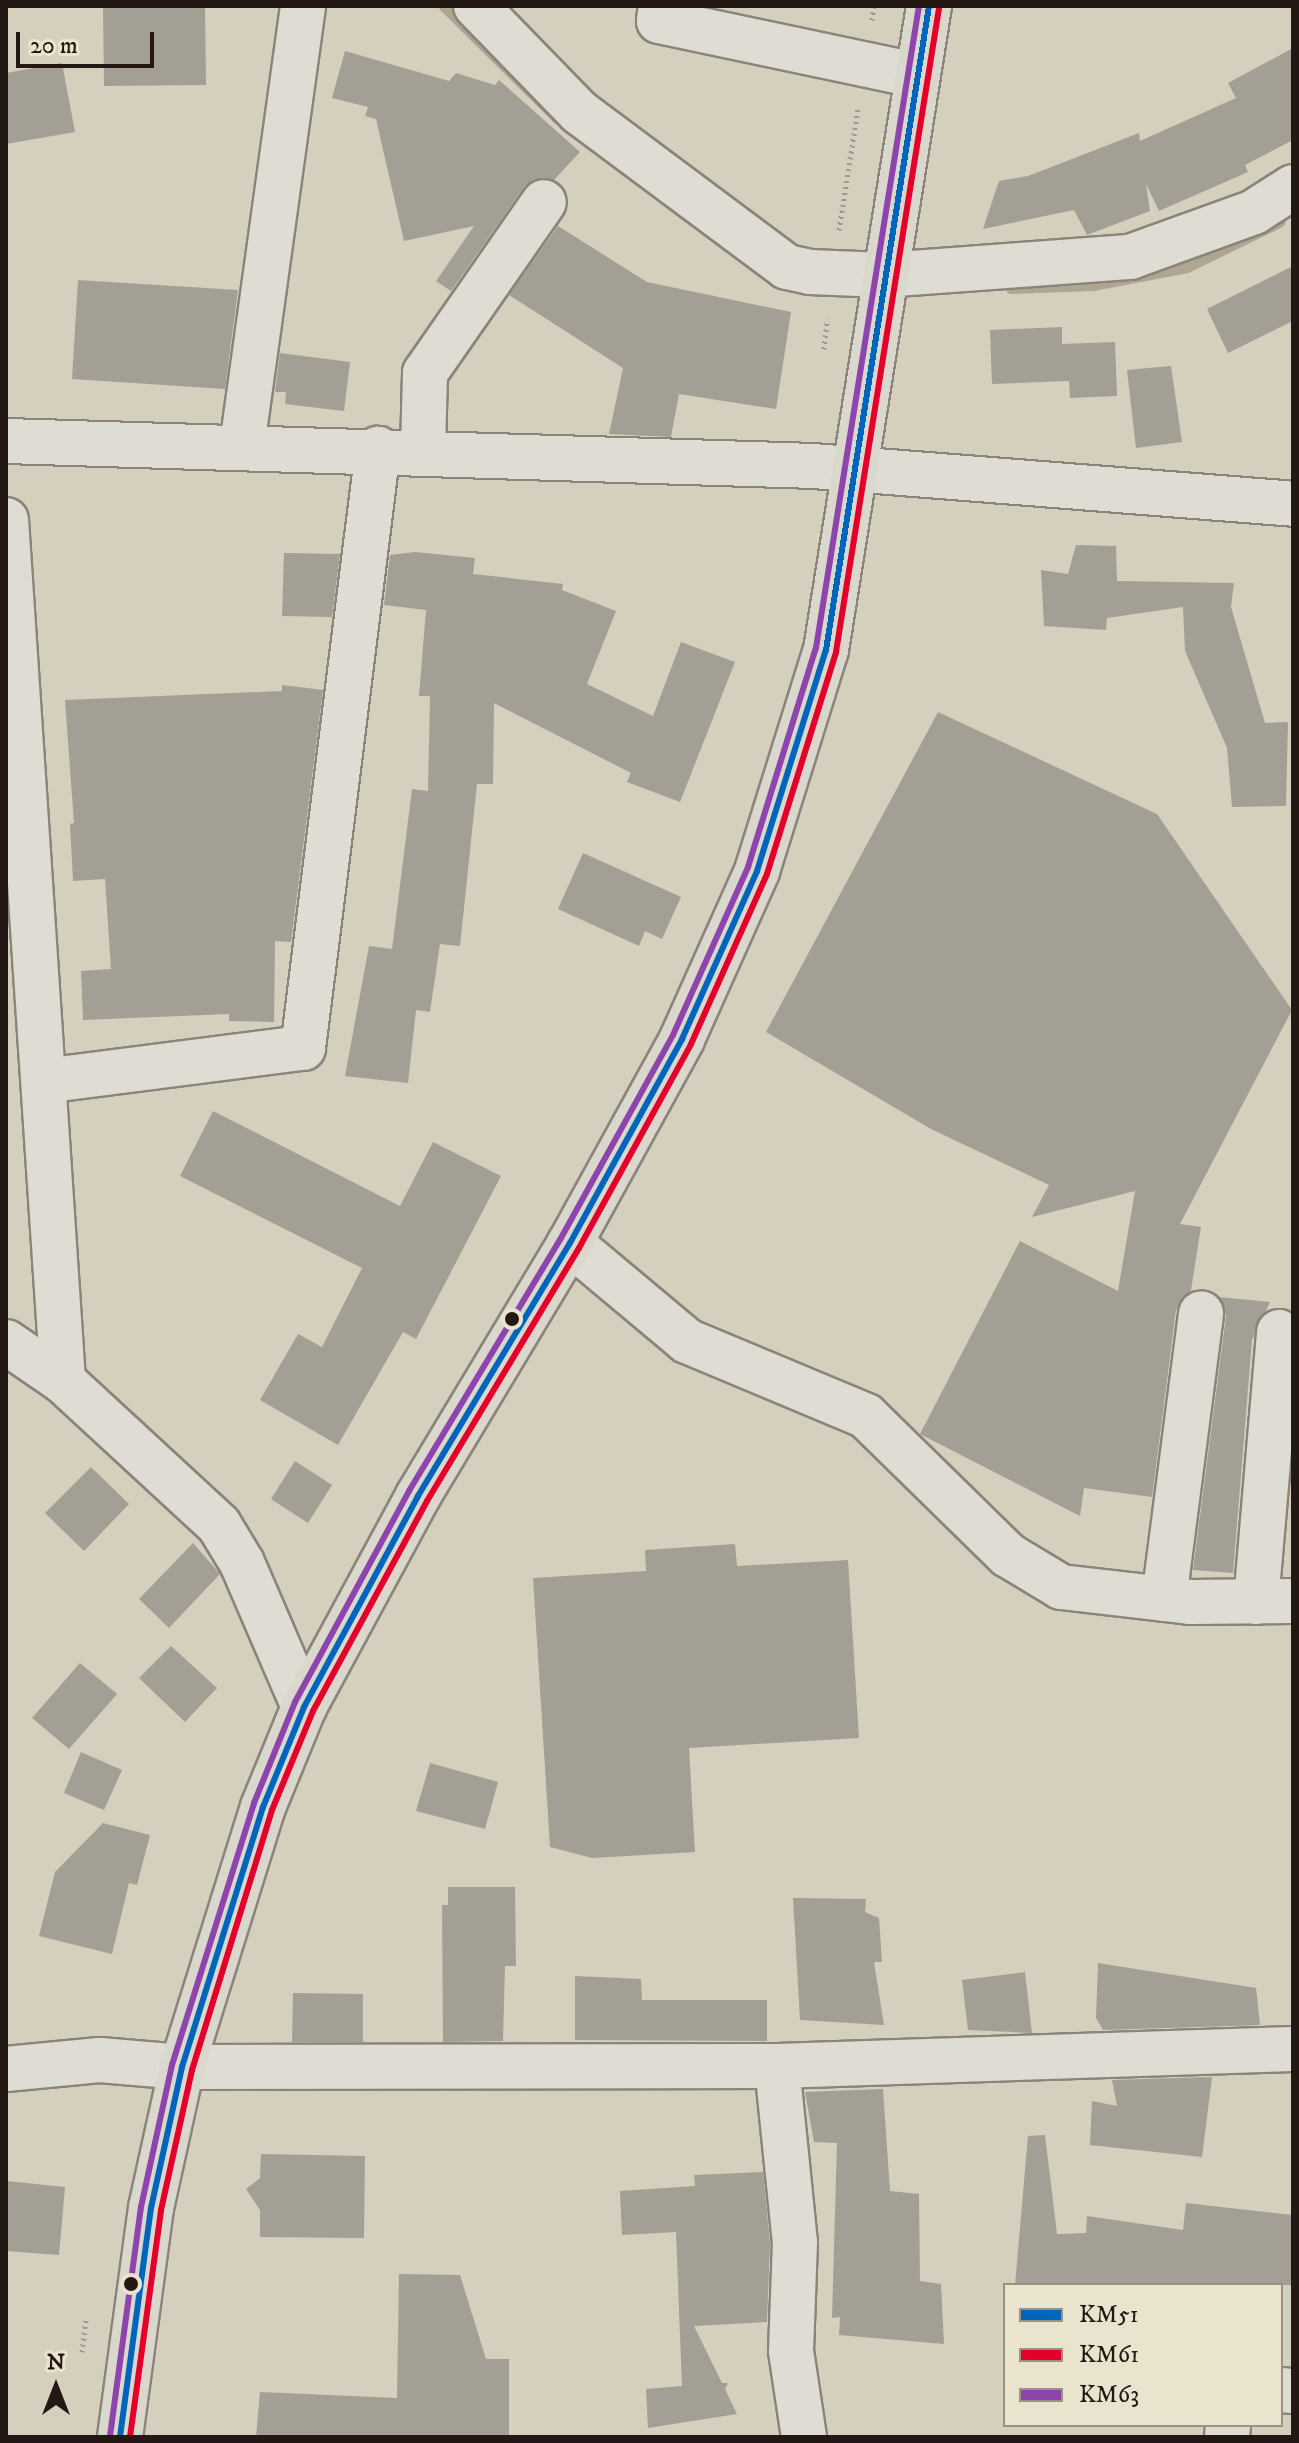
<!DOCTYPE html>
<style>
body{margin:0}
#map{position:relative;width:1299px;height:2443px;overflow:hidden;background:#d5cfbe;font-family:"IM FELL DW Pica",serif}
div>[style]{position:absolute}
[style*='--x']{left:calc(var(--x)*1px);top:calc(var(--y)*1px);width:calc(var(--w)*1px);rotate:calc(var(--a)*1deg)}
.stream>*{height:14px;margin:-7px;padding:0 7px;transform-origin:7px;border-radius:7px;background:#afa691}
.building>*{inset:0;background:#a49f94}
.path>*{height:5px;margin-top:-2.5px;transform-origin:0;background:repeating-linear-gradient(90deg,#9e9993 0 2px,transparent 0 6px)}
.roads{filter:drop-shadow(2px 0 #8a847a) drop-shadow(-2px 0 #8a847a) drop-shadow(0 2px #8a847a) drop-shadow(0 -2px #8a847a)}
.minor>*{height:44px;margin:-22px;padding:0 22px;transform-origin:22px;border-radius:22px;background:#dfdcd3}
.major>*{height:44px;margin:-22px;padding:0 22px;transform-origin:22px;border-radius:22px;background:#dad7cc}
.bus-1>*{height:6px;margin:-3px;padding:0 3px;transform-origin:3px;border-radius:3px;background:#0065bd}
.bus-2>*{height:6px;margin:-3px;padding:0 3px;transform-origin:3px;border-radius:3px;background:#e4002b}
.bus-3>*{height:6px;margin:-3px;padding:0 3px;transform-origin:3px;border-radius:3px;background:#8e44ad}
.dots>*{width:22px;height:22px;translate:-50% -50%;box-sizing:border-box;border:4px solid #eae3ce;border-radius:50%}
span{translate:-50% -50%;white-space:nowrap;text-align:center;line-height:1.15;-webkit-text-stroke:6px #eae3ce;paint-order:stroke}
.frame{position:absolute;inset:0;border:8px solid #241814;pointer-events:none}
.legend{position:absolute;left:1003px;top:2283px;width:280px;height:144px;box-sizing:border-box;background:#eae3ce;border:2px solid #9b9284;margin:0;padding:10px 14px;list-style:none;font-size:24px;color:#241814}
.legend li{display:flex;align-items:center;gap:16px;height:40px}
.legend b{width:40px;border:2px solid #9b9284}
.north{position:absolute;left:16px;top:2347px;width:80px;height:80px;-webkit-text-stroke:6px #eae3ce;paint-order:stroke;rotate:0deg;font-size:22px;font-weight:700;line-height:32px;text-align:center;color:#241814}
.north::after{content:'';display:block;margin:auto;width:28px;height:36px;background:#241814;clip-path:polygon(50% 0,100% 100%,50% 72%,0 100%)}
.scale{position:absolute;left:16px;top:32px;width:138px;height:36px;box-sizing:border-box;border:4px solid #241814;border-top:0;padding-left:10px;font-size:24px;line-height:28px;white-space:nowrap;color:#241814;-webkit-text-stroke:6px #eae3ce;paint-order:stroke}
</style>
<div id="map">
<div class="stream">
<i style="--x:446;--y:6;--w:159;--a:44.7"></i>
<i style="--x:1012;--y:287;--w:81;--a:-2.1"></i>
<i style="--x:1093;--y:284;--w:96;--a:-10.8"></i>
<i style="--x:1187;--y:266;--w:102;--a:-26.1"></i>
</div>
<div class="building">
<i style="clip-path:polygon(205px 6px,206px 85px,104px 86px,103px 7px)"></i>
<i style="clip-path:polygon(1293px 48px,1293px 140px,1245px 165px,1248px 172px,1159px 211px,1146px 184px,1150px 211px,1087px 235px,1074px 210px,983px 229px,999px 181px,1028px 176px,1139px 133px,1140px 141px,1236px 98px,1228px 83px)"></i>
<i style="clip-path:polygon(345px 51px,449px 81px,456px 73px,495px 85px,499px 80px,580px 152px,554px 180px,534px 179px,524px 187px,451px 291px,436px 281px,474px 226px,404px 241px,376px 119px,365px 116px,368px 107px,332px 98px)"></i>
<i style="clip-path:polygon(62px 63px,75px 132px,6px 144px,6px 73px)"></i>
<i style="clip-path:polygon(558px 226px,647px 282px,791px 312px,776px 409px,679px 394px,671px 437px,609px 434px,623px 368px,509px 295px)"></i>
<i style="clip-path:polygon(1293px 266px,1293px 321px,1228px 353px,1207px 309px)"></i>
<i style="clip-path:polygon(78px 280px,238px 290px,225px 389px,72px 379px)"></i>
<i style="clip-path:polygon(1062px 327px,1062px 344px,1115px 342px,1117px 396px,1070px 398px,1069px 381px,992px 384px,990px 330px)"></i>
<i style="clip-path:polygon(280px 353px,350px 362px,344px 411px,285px 404px,286px 392px,275px 392px)"></i>
<i style="clip-path:polygon(1171px 366px,1182px 442px,1136px 448px,1127px 370px)"></i>
<i style="clip-path:polygon(1076px 545px,1116px 546px,1117px 581px,1234px 583px,1231px 607px,1265px 723px,1288px 722px,1286px 806px,1232px 807px,1227px 748px,1185px 651px,1183px 607px,1107px 618px,1106px 630px,1044px 626px,1041px 570px,1068px 574px)"></i>
<i style="clip-path:polygon(415px 552px,475px 558px,473px 574px,563px 584px,562px 590px,616px 611px,587px 684px,653px 716px,681px 642px,735px 662px,680px 802px,627px 782px,631px 773px,494px 703px,493px 784px,477px 784px,460px 946px,440px 944px,430px 1012px,416px 1010px,408px 1083px,345px 1076px,369px 946px,392px 949px,412px 789px,428px 791px,430px 696px,419px 696px,426px 610px,384px 605px,390px 555px)"></i>
<i style="clip-path:polygon(284px 553px,340px 554px,332px 617px,282px 616px)"></i>
<i style="clip-path:polygon(282px 685px,323px 690px,291px 942px,275px 941px,274px 1022px,229px 1021px,229px 1014px,83px 1020px,81px 971px,111px 969px,105px 879px,73px 881px,70px 824px,74px 823px,65px 700px,282px 691px)"></i>
<i style="clip-path:polygon(938px 712px,1157px 814px,1292px 1010px,1180px 1224px,1201px 1227px,1191px 1290px,1176px 1310px,1152px 1497px,1084px 1488px,1080px 1516px,920px 1434px,1020px 1241px,1118px 1291px,1135px 1191px,1032px 1217px,1049px 1185px,931px 1129px,766px 1032px)"></i>
<i style="clip-path:polygon(583px 853px,681px 897px,662px 939px,645px 931px,639px 946px,558px 909px)"></i>
<i style="clip-path:polygon(213px 1111px,400px 1206px,433px 1142px,501px 1176px,416px 1339px,403px 1332px,338px 1445px,260px 1400px,298px 1334px,322px 1347px,362px 1268px,180px 1176px)"></i>
<i style="clip-path:polygon(1219px 1297px,1270px 1302px,1252px 1340px,1233px 1573px,1193px 1570px,1226px 1316px)"></i>
<i style="clip-path:polygon(295px 1461px,332px 1485px,308px 1523px,271px 1499px)"></i>
<i style="clip-path:polygon(91px 1467px,129px 1504px,84px 1551px,45px 1513px)"></i>
<i style="clip-path:polygon(193px 1543px,220px 1574px,169px 1628px,139px 1599px)"></i>
<i style="clip-path:polygon(735px 1544px,737px 1566px,848px 1560px,859px 1738px,689px 1748px,695px 1852px,592px 1858px,550px 1847px,533px 1578px,646px 1571px,645px 1550px)"></i>
<i style="clip-path:polygon(171px 1646px,217px 1688px,185px 1722px,139px 1678px)"></i>
<i style="clip-path:polygon(80px 1663px,117px 1694px,69px 1749px,32px 1718px)"></i>
<i style="clip-path:polygon(81px 1752px,122px 1770px,104px 1810px,64px 1793px)"></i>
<i style="clip-path:polygon(430px 1763px,498px 1782px,485px 1829px,416px 1811px)"></i>
<i style="clip-path:polygon(103px 1823px,150px 1835px,137px 1885px,129px 1883px,112px 1954px,39px 1936px,55px 1872px)"></i>
<i style="clip-path:polygon(448px 1887px,515px 1887px,516px 1966px,505px 1966px,503px 2041px,443px 2042px,442px 1905px,448px 1905px)"></i>
<i style="clip-path:polygon(793px 1898px,866px 1899px,865px 1912px,879px 1918px,882px 1962px,874px 1962px,884px 2025px,800px 2020px)"></i>
<i style="clip-path:polygon(1098px 1963px,1256px 1988px,1260px 2025px,1103px 2030px,1096px 2018px)"></i>
<i style="clip-path:polygon(1025px 1972px,1032px 2033px,968px 2030px,962px 1980px)"></i>
<i style="clip-path:polygon(575px 1976px,641px 1979px,642px 2000px,767px 2000px,767px 2041px,575px 2040px)"></i>
<i style="clip-path:polygon(293px 1993px,363px 1994px,363px 2042px,292px 2042px)"></i>
<i style="clip-path:polygon(1212px 2077px,1202px 2157px,1090px 2145px,1092px 2101px,1117px 2106px,1112px 2080px)"></i>
<i style="clip-path:polygon(883px 2089px,890px 2191px,919px 2194px,920px 2281px,941px 2284px,944px 2344px,839px 2335px,840px 2317px,832px 2318px,837px 2143px,814px 2142px,805px 2092px)"></i>
<i style="clip-path:polygon(1045px 2135px,1057px 2234px,1086px 2233px,1087px 2216px,1183px 2230px,1186px 2203px,1293px 2215px,1293px 2285px,1015px 2285px,1028px 2136px)"></i>
<i style="clip-path:polygon(261px 2154px,365px 2156px,364px 2238px,260px 2237px,260px 2210px,246px 2189px,260px 2178px)"></i>
<i style="clip-path:polygon(763px 2172px,770px 2243px,767px 2322px,694px 2326px,722px 2383px,728px 2383px,725px 2389px,737px 2414px,648px 2428px,646px 2389px,682px 2386px,676px 2232px,622px 2235px,620px 2191px,695px 2186px,694px 2175px)"></i>
<i style="clip-path:polygon(6px 2181px,65px 2187px,59px 2255px,6px 2251px)"></i>
<i style="clip-path:polygon(399px 2274px,460px 2275px,486px 2359px,509px 2359px,509px 2437px,256px 2437px,260px 2392px,397px 2398px)"></i>
</div>
<div class="path">
<i style="--x:872;--y:20;--w:14;--a:-82"></i>
<i style="--x:839;--y:230;--w:122;--a:-81.1"></i>
<i style="--x:824;--y:349;--w:30;--a:-84"></i>
<i style="--x:82;--y:2352;--w:33;--a:-83"></i>
</div>
<div class="roads">
<div class="minor">
<i style="--x:476;--y:6;--w:148;--a:45.8"></i>
<i style="--x:579;--y:112;--w:259;--a:36.7"></i>
<i style="--x:787;--y:267;--w:24;--a:12"></i>
<i style="--x:810;--y:272;--w:74;--a:2.3"></i>
<i style="--x:884;--y:275;--w:247;--a:-4.2"></i>
<i style="--x:1130;--y:257;--w:132;--a:-19.9"></i>
<i style="--x:1254;--y:212;--w:46;--a:-32.7"></i>
<i style="--x:661;--y:6;--w:15;--a:98"></i>
<i style="--x:659;--y:21;--w:263;--a:11.9"></i>
<i style="--x:6;--y:441;--w:807;--a:1.77"></i>
<i style="--x:813;--y:466;--w:482;--a:4.5"></i>
<i style="--x:242;--y:446;--w:444;--a:-82.1"></i>
<i style="--x:423;--y:450;--w:77;--a:-88.5"></i>
<i style="--x:425;--y:373;--w:208;--a:-55.2"></i>
<i style="--x:6;--y:520;--w:863;--a:86.21"></i>
<i style="--x:44;--y:1081;--w:261;--a:-7.3"></i>
<i style="--x:303;--y:1048;--w:604;--a:-82.86"></i>
<i style="--x:570;--y:1243;--w:153;--a:39.9"></i>
<i style="--x:687;--y:1341;--w:194;--a:22.7"></i>
<i style="--x:866;--y:1416;--w:199;--a:44.4"></i>
<i style="--x:1008;--y:1555;--w:62;--a:31.1"></i>
<i style="--x:1061;--y:1587;--w:130;--a:6.6"></i>
<i style="--x:1190;--y:1602;--w:103;--a:-0.6"></i>
<i style="--x:6;--y:1342;--w:69;--a:34.4"></i>
<i style="--x:63;--y:1381;--w:212;--a:42.7"></i>
<i style="--x:219;--y:1525;--w:44;--a:58.8"></i>
<i style="--x:242;--y:1563;--w:157;--a:66.7"></i>
<i style="--x:1164;--y:1599;--w:288;--a:-82.6"></i>
<i style="--x:1256;--y:1602;--w:271;--a:-85.1"></i>
<i style="--x:777;--y:2066;--w:177;--a:84.2"></i>
<i style="--x:795;--y:2242;--w:109;--a:92.1"></i>
<i style="--x:791;--y:2351;--w:87;--a:81.4"></i>
<i style="--x:6;--y:2069;--w:94;--a:-5.5"></i>
<i style="--x:100;--y:2060;--w:82;--a:4.9"></i>
<i style="--x:182;--y:2067;--w:595;--a:-0.1"></i>
<i style="--x:777;--y:2066;--w:516;--a:-1.89"></i>
<i style="--x:1281;--y:2390;--w:12;--a:5"></i>
<i style="--x:1227;--y:2437;--w:12;--a:-85"></i>
</div>
<div class="major">
<i style="--x:120;--y:2437;--w:231;--a:-82.3"></i>
<i style="--x:151;--y:2208;--w:144;--a:-77.6"></i>
<i style="--x:182;--y:2067;--w:272;--a:-72.7"></i>
<i style="--x:263;--y:1807;--w:108;--a:-67.7"></i>
<i style="--x:304;--y:1707;--w:240;--a:-61.6"></i>
<i style="--x:418;--y:1496;--w:295;--a:-59"></i>
<i style="--x:570;--y:1243;--w:233;--a:-61.2"></i>
<i style="--x:682;--y:1039;--w:184;--a:-65.9"></i>
<i style="--x:757;--y:871;--w:232;--a:-72.7"></i>
<i style="--x:826;--y:650;--w:652;--a:-80.91"></i>
</div>
</div>
<div class="bus-1">
<i style="--x:120;--y:2437;--w:231;--a:-82.3"></i>
<i style="--x:151;--y:2208;--w:144;--a:-77.6"></i>
<i style="--x:182;--y:2067;--w:272;--a:-72.7"></i>
<i style="--x:263;--y:1807;--w:108;--a:-67.7"></i>
<i style="--x:304;--y:1707;--w:240;--a:-61.6"></i>
<i style="--x:418;--y:1496;--w:295;--a:-59"></i>
<i style="--x:570;--y:1243;--w:233;--a:-61.2"></i>
<i style="--x:682;--y:1039;--w:184;--a:-65.9"></i>
<i style="--x:757;--y:871;--w:232;--a:-72.7"></i>
<i style="--x:826;--y:650;--w:652;--a:-80.91"></i>
</div>
<div class="bus-2">
<i style="--x:130;--y:2437;--w:229;--a:-82.2"></i>
<i style="--x:161;--y:2210;--w:143;--a:-77.5"></i>
<i style="--x:192;--y:2070;--w:272;--a:-72.9"></i>
<i style="--x:272;--y:1810;--w:107;--a:-67.5"></i>
<i style="--x:313;--y:1711;--w:239;--a:-61.5"></i>
<i style="--x:427;--y:1501;--w:295;--a:-59"></i>
<i style="--x:579;--y:1248;--w:233;--a:-61.2"></i>
<i style="--x:691;--y:1044;--w:186;--a:-65.9"></i>
<i style="--x:767;--y:874;--w:232;--a:-72.7"></i>
<i style="--x:836;--y:652;--w:652;--a:-80.91"></i>
</div>
<div class="bus-3">
<i style="--x:110;--y:2436;--w:231;--a:-82.3"></i>
<i style="--x:141;--y:2207;--w:145;--a:-77.7"></i>
<i style="--x:172;--y:2065;--w:275;--a:-72.6"></i>
<i style="--x:254;--y:1803;--w:109;--a:-67.9"></i>
<i style="--x:295;--y:1702;--w:240;--a:-61.6"></i>
<i style="--x:409;--y:1491;--w:295;--a:-59"></i>
<i style="--x:561;--y:1238;--w:232;--a:-61.1"></i>
<i style="--x:673;--y:1035;--w:184;--a:-65.9"></i>
<i style="--x:748;--y:867;--w:229;--a:-72.8"></i>
<i style="--x:816;--y:648;--w:650;--a:-80.89"></i>
</div>
<div class="dots">
<i style="left:512px;top:1319px;background:#241814"></i>
<i style="left:131px;top:2284px;background:#241814"></i>
</div>
<div class="frame"></div>
<ul class="legend">
<li><b style="height:10px;background:#0065bd"></b>KM51</li>
<li><b style="height:10px;background:#e4002b"></b>KM61</li>
<li><b style="height:10px;background:#8e44ad"></b>KM63</li>
</ul>
<div class="north">N</div>
<div class="scale">20 m</div>
</div>
